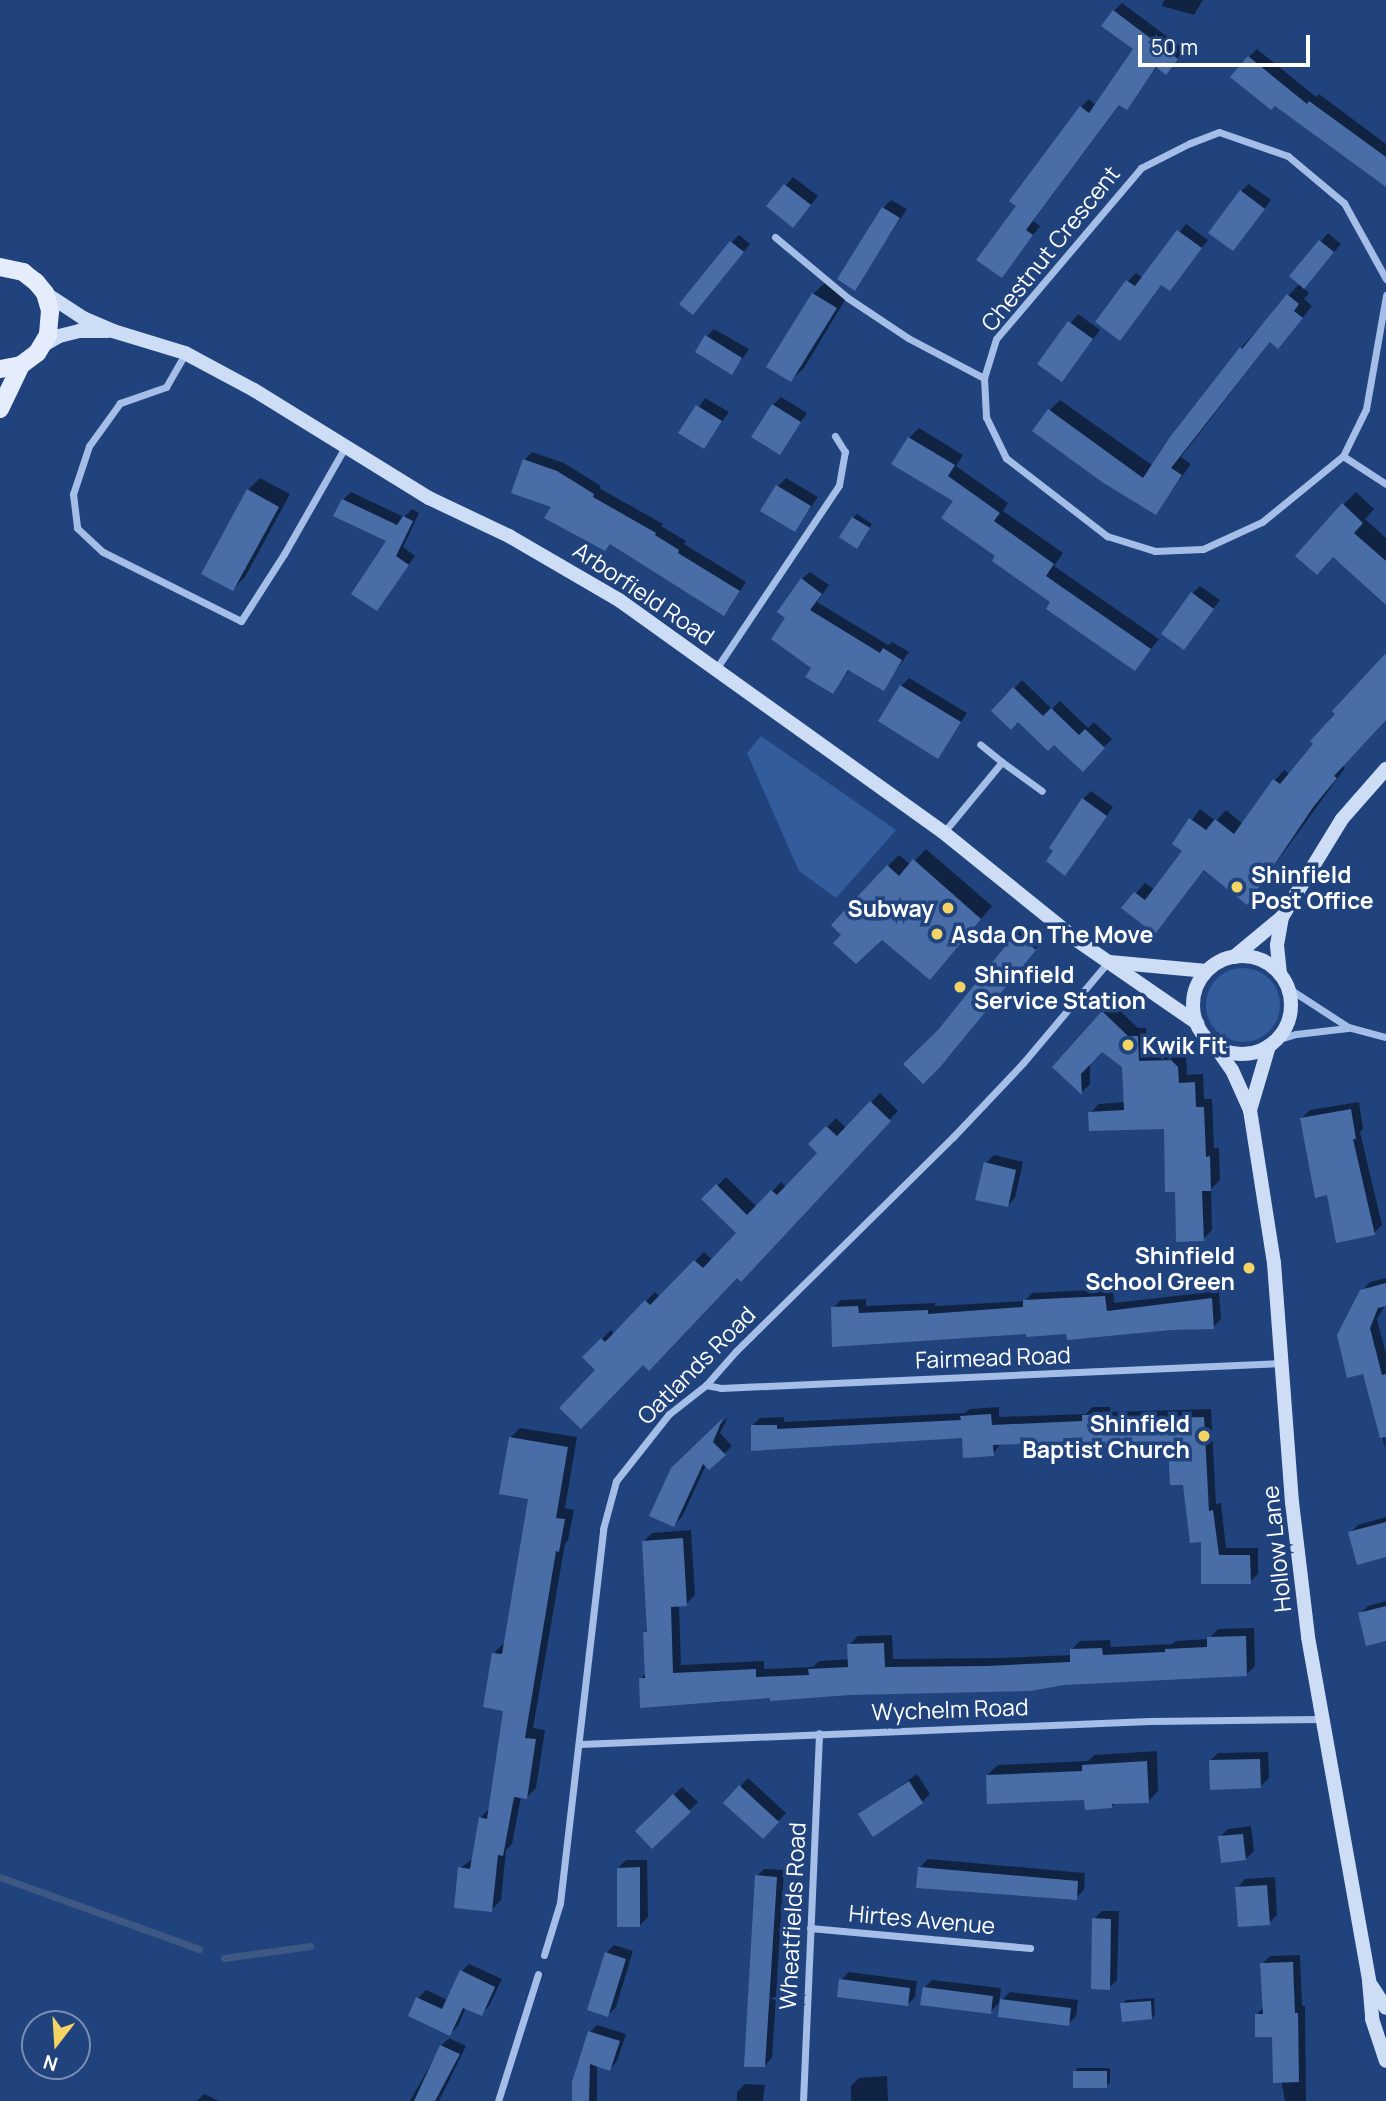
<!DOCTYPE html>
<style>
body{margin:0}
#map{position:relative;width:1386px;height:2101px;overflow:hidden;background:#20437e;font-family:Manrope,sans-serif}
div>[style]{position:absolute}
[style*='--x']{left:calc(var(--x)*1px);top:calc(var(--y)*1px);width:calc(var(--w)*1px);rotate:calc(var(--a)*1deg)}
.green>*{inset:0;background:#335c9c}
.round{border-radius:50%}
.shadow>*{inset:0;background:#0007}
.stream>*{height:7px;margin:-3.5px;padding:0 3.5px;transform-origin:3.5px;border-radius:3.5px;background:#3d5883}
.building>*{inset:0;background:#486da7}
.minor>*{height:7px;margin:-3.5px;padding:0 3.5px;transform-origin:3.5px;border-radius:3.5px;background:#a4bee7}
.secondary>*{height:14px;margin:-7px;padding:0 7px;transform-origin:7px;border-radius:7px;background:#ceddf6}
.secondary>.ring{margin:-7px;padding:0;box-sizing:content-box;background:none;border:14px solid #ceddf6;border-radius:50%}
.primary>*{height:18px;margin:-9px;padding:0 9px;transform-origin:9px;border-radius:9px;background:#e5edfd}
.dots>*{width:19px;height:19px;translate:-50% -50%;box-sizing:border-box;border:4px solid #20437e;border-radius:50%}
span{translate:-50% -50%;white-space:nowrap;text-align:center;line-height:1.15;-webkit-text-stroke:7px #20437e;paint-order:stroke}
.street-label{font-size:23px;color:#fff}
.poi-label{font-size:23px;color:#fff;font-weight:700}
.left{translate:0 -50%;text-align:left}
.right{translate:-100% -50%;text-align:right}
.north{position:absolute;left:21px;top:2010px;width:70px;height:70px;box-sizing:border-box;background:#20437e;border:2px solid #798eb2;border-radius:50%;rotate:197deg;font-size:19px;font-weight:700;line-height:28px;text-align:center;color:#fff}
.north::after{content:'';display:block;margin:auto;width:24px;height:32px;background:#f4d464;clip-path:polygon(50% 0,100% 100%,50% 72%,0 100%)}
.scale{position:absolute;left:1138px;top:35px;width:172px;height:32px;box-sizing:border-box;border:4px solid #fff;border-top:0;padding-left:9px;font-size:21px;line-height:24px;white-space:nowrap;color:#fff;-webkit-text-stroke:5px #20437e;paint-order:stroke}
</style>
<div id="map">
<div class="green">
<i style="clip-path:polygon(761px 736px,896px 830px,836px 898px,799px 871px,747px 753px)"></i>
<i class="round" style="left:1206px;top:968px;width:74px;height:74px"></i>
</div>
<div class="shadow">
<i style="clip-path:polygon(1164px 0,1203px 0,1194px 15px,1162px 6px)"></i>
<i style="clip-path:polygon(1122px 3px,1185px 50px,1166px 72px,1158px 66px,1126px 108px,1120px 104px,1033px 221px,1040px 226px,1009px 267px,1018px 206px,1081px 107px,1089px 99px,1096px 105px,1135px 49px,1114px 11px)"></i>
<i style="clip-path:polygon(1257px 49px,1316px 97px,1319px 94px,1386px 144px,1386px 185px,1276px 104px,1249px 57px)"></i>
<i style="clip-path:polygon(793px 177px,818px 196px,801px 217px,768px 206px)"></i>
<i style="clip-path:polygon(1249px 184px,1271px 200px,1233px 249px,1241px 191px)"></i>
<i style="clip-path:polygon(891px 200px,907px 209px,855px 288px,883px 208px)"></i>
<i style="clip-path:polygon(1186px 224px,1208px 240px,1170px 289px,1162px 283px,1120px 338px,1098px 322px,1128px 281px,1136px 273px,1143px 278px)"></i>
<i style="clip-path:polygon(1328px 233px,1341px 244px,1303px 288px,1309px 293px,1304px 299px,1312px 306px,1288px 336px,1271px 341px,1181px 457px,1191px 464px,1156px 513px,1050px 410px,1060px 400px,1153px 466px,1241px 348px,1300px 283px,1291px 276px)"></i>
<i style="clip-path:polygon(739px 235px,750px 244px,701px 305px,731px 243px)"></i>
<i style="clip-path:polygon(826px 282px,848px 295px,804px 368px,791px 380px,813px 294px)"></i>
<i style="clip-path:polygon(1078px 314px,1100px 330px,1062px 380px,1039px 363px)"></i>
<i style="clip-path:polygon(714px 329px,749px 349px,732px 373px,707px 336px)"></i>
<i style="clip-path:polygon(781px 397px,807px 413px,780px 452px,773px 405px)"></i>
<i style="clip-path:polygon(705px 398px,729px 412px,704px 447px,681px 433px)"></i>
<i style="clip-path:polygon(919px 428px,963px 455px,956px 466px,1008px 503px,1003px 511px,1063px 553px,1054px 566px,1159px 639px,1135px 669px,997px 556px,909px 438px)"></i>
<i style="clip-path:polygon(532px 452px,564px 463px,601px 486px,599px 488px,663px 524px,661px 526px,686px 541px,684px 544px,746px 582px,731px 606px,724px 614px,554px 506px,524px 460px)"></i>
<i style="clip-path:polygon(260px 478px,290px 494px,245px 577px,233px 589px,248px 490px)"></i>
<i style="clip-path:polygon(786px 478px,818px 497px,795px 530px,778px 486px)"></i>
<i style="clip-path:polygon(351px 492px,404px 517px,412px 509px,419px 513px,403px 547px,415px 556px,377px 609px,389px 540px,343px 500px)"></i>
<i style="clip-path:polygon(1356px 492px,1374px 509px,1365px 519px,1386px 538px,1386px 603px,1334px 555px,1343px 505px)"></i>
<i style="clip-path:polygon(857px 514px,872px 524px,861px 543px,853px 518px)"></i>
<i style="clip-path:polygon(810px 572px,829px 585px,817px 602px,888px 645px,892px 642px,909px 652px,883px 689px,850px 669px,833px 692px,814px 667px,788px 618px,802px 579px)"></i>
<i style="clip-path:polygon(1200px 586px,1220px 600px,1184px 648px,1192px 594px)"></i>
<i style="clip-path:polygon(1386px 656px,1386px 718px,1342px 765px,1345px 768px,1247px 903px,1205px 869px,1164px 922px,1123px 908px,1145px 883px,1155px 890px,1185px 851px,1175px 843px,1200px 809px,1216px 821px,1226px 810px,1243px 824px,1275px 780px,1284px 770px,1290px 774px)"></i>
<i style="clip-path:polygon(909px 678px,967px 713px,937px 757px,901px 686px)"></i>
<i style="clip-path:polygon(1022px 680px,1052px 709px,1060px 701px,1088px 728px,1094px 722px,1112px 739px,1083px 769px,1054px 742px,1018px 720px,993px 711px)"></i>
<i style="clip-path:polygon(1091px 791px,1113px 807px,1065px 873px,1083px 799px)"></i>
<i style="clip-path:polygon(926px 849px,992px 906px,941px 966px,882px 937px,844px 934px,888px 866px,899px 855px,911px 865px)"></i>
<i style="clip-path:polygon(1021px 930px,1039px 945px,946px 1060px,939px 1031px)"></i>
<i style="clip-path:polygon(1112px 1003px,1138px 1028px,1146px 1028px,1147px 1052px,1180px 1052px,1186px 1057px,1187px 1075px,1203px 1074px,1204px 1099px,1212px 1099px,1214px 1148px,1219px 1148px,1220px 1180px,1211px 1189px,1212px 1230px,1203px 1239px,1176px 1190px,1166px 1127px,1090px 1113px,1099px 1104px,1125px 1102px,1124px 1066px,1102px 1050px,1090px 1063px,1090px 1084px,1082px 1092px,1055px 1067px)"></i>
<i style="clip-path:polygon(880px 1093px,898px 1111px,750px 1271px,738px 1276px,643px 1363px,597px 1370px,584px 1357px,611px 1330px,614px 1334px,655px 1292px,660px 1297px,704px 1252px,713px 1260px,739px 1233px,704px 1199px,726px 1177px,757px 1207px,781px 1182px,786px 1187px,819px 1153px,810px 1144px,836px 1118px,846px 1128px)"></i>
<i style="clip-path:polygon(1359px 1102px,1363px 1129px,1360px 1132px,1382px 1225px,1374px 1233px,1328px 1193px,1302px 1118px,1310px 1110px)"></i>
<i style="clip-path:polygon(994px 1155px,1023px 1162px,1015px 1198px,1007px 1206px,986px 1163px)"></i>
<i style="clip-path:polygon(1386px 1278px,1386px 1304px,1377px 1319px,1386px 1354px,1385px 1448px,1364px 1372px,1362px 1291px,1370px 1282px)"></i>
<i style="clip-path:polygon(1113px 1289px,1114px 1303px,1219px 1291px,1221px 1319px,1213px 1327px,1027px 1333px,834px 1345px,833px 1308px,841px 1300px,866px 1299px,866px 1306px,935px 1303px,935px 1306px,1025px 1301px,1032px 1293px)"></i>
<i style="clip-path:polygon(999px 1407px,999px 1417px,1086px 1414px,1092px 1407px,1110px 1407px,1110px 1412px,1211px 1409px,1216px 1504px,1221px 1503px,1226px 1548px,1258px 1548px,1258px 1574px,1250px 1582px,1203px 1583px,1203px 1540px,1170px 1443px,1085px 1439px,1001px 1443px,993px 1454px,963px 1436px,752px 1449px,752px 1426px,760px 1418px,784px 1417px,784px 1422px,965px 1413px,970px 1409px)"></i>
<i style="clip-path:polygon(728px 1417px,720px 1433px,732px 1446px,709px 1468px,706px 1465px,682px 1517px,674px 1525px,681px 1460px)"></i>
<i style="clip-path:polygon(520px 1428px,577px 1437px,565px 1508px,574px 1510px,568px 1540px,565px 1544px,533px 1728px,545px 1730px,536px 1788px,527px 1797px,521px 1797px,512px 1844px,506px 1850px,501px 1900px,491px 1910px,460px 1868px,473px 1859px,480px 1818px,490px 1808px,505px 1709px,494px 1653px,504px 1643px,530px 1498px,510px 1438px)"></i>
<i style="clip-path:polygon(1386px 1517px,1386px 1555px,1350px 1533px,1358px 1525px)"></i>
<i style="clip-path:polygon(691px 1530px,695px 1595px,686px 1604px,679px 1604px,681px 1665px,764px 1661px,764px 1669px,813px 1667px,819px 1661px,850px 1659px,849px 1645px,858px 1636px,892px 1635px,893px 1659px,996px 1658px,1072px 1655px,1071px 1650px,1080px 1641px,1110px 1640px,1111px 1647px,1172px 1644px,1176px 1641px,1209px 1639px,1218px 1629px,1254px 1628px,1255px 1666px,1247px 1674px,729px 1698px,725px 1702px,642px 1706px,640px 1679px,647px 1672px,645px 1632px,649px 1629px,644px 1541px,652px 1533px)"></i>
<i style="clip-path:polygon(1386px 1601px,1386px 1638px,1360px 1614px,1368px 1606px)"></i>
<i style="clip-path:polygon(1157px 1751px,1158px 1791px,1148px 1802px,1115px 1803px,1112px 1806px,987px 1775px,998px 1765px,1088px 1761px,1094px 1755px)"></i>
<i style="clip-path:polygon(1268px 1752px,1269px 1778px,1261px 1786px,1210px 1761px,1218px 1753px)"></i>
<i style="clip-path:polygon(917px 1774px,930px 1794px,922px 1802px,861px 1814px)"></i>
<i style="clip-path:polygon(748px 1778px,786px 1813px,763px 1837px,725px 1803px)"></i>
<i style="clip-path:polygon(682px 1787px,698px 1802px,652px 1847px,637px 1831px)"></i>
<i style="clip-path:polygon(1251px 1826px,1254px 1851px,1246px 1859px,1220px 1837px,1228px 1829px)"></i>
<i style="clip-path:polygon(928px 1859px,1085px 1873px,1084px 1890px,1076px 1898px,920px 1867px)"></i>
<i style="clip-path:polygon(626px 1860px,647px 1860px,648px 1917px,640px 1925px,618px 1868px)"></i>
<i style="clip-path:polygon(764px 1869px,784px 1870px,772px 2058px,764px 2066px,757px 1876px)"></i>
<i style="clip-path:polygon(1275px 1877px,1277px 1915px,1269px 1923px,1237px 1888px,1245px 1879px)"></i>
<i style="clip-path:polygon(1102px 1911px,1119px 1911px,1117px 1980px,1109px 1988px,1094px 1919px)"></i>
<i style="clip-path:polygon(614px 1945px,633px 1951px,616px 2007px,608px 2015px,606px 1953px)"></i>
<i style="clip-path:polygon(1300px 1955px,1302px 2006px,1305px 2006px,1306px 2101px,1285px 2101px,1273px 2035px,1256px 2015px,1264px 2007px,1262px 1964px,1270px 1956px)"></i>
<i style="clip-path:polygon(469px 1964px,502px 1979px,489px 2006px,481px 2014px,466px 2007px,458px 2026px,450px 2034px,418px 1998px,426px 1990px,448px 2000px,461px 1972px)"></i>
<i style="clip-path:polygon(849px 1972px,917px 1981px,915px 1997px,907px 2005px,841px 1980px)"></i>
<i style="clip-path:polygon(932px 1980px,1001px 1988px,999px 2003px,1010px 1992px,1078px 2000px,1076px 2016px,1068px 2024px,1001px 2001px,990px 2012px,924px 1988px)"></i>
<i style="clip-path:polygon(1154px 1998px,1155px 2014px,1152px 2018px,1122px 2004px,1126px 2000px)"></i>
<i style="clip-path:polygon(597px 2025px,626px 2034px,617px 2061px,610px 2069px,597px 2065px,597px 2101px,573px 2101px,590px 2032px)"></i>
<i style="clip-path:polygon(449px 2038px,466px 2046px,439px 2101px,410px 2101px,441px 2046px)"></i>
<i style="clip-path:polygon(1078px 2068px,1110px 2068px,1110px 2083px,1106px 2086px,1075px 2071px)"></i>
<i style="clip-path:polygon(887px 2076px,888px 2101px,851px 2101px,851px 2086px,859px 2078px)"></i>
<i style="clip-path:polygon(745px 2084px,765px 2085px,763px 2101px,737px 2101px,737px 2092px)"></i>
<i style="clip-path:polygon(204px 2094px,219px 2101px,197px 2101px)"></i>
</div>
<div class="stream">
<i style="--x:0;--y:1877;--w:212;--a:19.9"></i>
<i style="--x:224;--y:1958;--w:87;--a:-7.9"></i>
</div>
<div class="building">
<i style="clip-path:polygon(1113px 10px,1178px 59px,1166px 75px,1156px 67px,1127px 110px,1119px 105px,1026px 230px,1033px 235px,1002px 278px,976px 260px,1016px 206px,1009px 201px,1080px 106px,1089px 113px,1133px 49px,1101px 26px)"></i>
<i style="clip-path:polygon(1248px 56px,1307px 104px,1309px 101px,1386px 157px,1386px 187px,1275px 106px,1271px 110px,1230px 77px)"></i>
<i style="clip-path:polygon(784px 184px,811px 205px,793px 228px,766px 206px)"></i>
<i style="clip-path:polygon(1240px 190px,1265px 209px,1233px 251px,1208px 233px)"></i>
<i style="clip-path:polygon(882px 207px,900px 218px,855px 291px,837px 279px)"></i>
<i style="clip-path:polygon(1177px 230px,1202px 248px,1170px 291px,1161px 285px,1120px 341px,1095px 322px,1126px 280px,1135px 286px)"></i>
<i style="clip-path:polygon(1319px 240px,1334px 252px,1304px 289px,1289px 276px)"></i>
<i style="clip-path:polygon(730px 241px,744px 252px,693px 315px,679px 304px)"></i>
<i style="clip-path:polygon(812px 293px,837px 308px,791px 382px,766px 367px)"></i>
<i style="clip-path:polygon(1287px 294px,1299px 304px,1294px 311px,1303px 318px,1278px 349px,1270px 342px,1171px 468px,1182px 475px,1156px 515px,1102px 482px,1032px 431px,1048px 409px,1143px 478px,1170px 437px,1240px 347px,1242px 349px)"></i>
<i style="clip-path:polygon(1068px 321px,1093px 339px,1062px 382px,1037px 364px)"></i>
<i style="clip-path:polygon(705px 335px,742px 358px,732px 375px,695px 352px)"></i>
<i style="clip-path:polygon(772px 404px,801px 422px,780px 455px,751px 437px)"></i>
<i style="clip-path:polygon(696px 405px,722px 421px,704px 449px,678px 433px)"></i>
<i style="clip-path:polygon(908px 437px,955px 465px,948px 476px,1000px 513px,994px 521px,1054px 564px,1046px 576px,1151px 649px,1135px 671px,1046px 609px,1050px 602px,992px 561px,995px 556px,941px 518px,953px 501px,891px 464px)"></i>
<i style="clip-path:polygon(523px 459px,557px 471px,594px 494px,593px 497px,656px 533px,655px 535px,679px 550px,678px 553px,740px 591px,724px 616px,610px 544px,605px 551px,544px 518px,551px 507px,511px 493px)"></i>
<i style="clip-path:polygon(776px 485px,811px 506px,795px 532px,760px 511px)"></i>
<i style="clip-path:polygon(247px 489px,279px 507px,233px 591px,201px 574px)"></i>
<i style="clip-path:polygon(342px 499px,397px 525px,403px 516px,413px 521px,396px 556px,409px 565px,377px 611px,351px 594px,386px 541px,333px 516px)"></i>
<i style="clip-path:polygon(1342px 503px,1363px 523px,1354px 533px,1386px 561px,1386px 605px,1333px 557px,1317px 575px,1295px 556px)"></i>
<i style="clip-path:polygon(852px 517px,870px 528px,857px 549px,839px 537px)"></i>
<i style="clip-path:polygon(801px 578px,822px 594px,810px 610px,880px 653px,883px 648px,902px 660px,884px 691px,848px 670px,833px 694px,805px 677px,811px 668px,771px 639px,785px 618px,777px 612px)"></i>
<i style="clip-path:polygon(1191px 592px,1214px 609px,1184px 650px,1161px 634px)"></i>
<i style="clip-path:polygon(1386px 653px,1386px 720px,1334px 776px,1337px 778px,1314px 806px,1247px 905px,1204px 870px,1155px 934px,1121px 908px,1134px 892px,1145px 900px,1182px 851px,1172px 844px,1189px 818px,1206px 830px,1215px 819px,1234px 834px,1273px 779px,1280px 784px,1313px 744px,1310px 741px,1335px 714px,1332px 711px)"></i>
<i style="clip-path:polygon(900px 685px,961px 722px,938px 759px,878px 721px)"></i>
<i style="clip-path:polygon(1013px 687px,1043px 716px,1051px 708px,1079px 735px,1085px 729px,1105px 748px,1083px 772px,1054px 745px,1048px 751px,1018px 722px,1011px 730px,991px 711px)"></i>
<i style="clip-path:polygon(1082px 798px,1107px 816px,1065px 876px,1046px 861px,1053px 851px,1049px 848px)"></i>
<i style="clip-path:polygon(913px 859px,981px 919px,930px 980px,882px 940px,856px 964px,833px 943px,841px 935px,831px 925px,887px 865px,899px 876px)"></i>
<i style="clip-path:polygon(1016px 933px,1036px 950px,941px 1066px,923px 1084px,903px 1064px,938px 1030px)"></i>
<i style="clip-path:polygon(1102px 1011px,1128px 1036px,1138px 1036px,1139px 1061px,1171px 1060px,1178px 1067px,1179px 1083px,1195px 1082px,1196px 1107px,1204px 1107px,1206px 1157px,1210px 1156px,1211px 1191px,1202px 1191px,1204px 1241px,1176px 1242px,1175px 1192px,1165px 1192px,1164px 1129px,1089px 1131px,1088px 1112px,1124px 1110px,1122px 1067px,1102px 1052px,1081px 1074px,1082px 1095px,1052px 1067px)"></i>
<i style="clip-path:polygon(870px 1101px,891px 1121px,741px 1282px,737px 1278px,649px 1371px,643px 1365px,581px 1429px,559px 1408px,595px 1370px,582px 1357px,601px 1338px,605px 1342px,645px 1300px,650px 1305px,694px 1260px,703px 1268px,736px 1233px,701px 1199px,716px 1184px,747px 1215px,771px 1190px,777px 1195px,817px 1153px,808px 1144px,826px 1126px,837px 1136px)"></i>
<i style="clip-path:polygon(1351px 1109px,1356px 1139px,1353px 1139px,1375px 1235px,1336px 1243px,1327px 1195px,1315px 1198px,1300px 1118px)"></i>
<i style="clip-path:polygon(984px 1162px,1016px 1170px,1008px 1207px,975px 1200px)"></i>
<i style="clip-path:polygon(1386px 1283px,1386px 1306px,1378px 1308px,1370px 1328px,1382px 1375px,1386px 1374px,1386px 1437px,1380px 1438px,1363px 1374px,1347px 1378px,1337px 1335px,1360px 1290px)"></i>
<i style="clip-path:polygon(1105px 1296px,1107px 1311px,1212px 1298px,1214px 1329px,1171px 1330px,1067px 1340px,1066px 1334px,1026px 1337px,1026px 1334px,832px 1347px,831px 1307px,858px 1306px,859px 1313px,928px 1310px,928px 1314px,1023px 1307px,1023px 1300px)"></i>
<i style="clip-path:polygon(991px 1414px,992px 1425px,1082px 1421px,1082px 1415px,1103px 1414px,1103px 1419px,1204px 1417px,1209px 1511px,1213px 1510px,1219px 1555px,1250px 1555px,1251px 1584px,1201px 1584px,1201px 1542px,1190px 1543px,1183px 1485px,1170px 1485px,1168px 1445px,1083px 1450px,1083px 1441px,993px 1445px,994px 1456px,963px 1458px,962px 1438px,751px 1451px,751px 1425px,777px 1425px,777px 1429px,961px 1420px,960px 1416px)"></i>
<i style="clip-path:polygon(723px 1418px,713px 1442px,726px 1455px,709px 1470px,703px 1464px,674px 1527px,649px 1516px,671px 1468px)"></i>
<i style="clip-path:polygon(509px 1437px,568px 1447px,556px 1518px,565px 1519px,559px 1552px,556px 1551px,525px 1738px,536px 1739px,527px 1799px,514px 1797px,503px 1856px,498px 1855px,492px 1912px,454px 1908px,458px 1867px,470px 1869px,479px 1817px,487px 1819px,503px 1711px,483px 1707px,492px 1653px,502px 1654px,528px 1499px,499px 1494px)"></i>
<i style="clip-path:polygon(1386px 1522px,1386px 1557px,1357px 1565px,1348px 1532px)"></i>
<i style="clip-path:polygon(683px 1538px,687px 1606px,671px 1607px,673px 1673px,756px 1669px,756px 1677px,809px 1675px,808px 1669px,848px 1667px,847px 1644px,884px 1643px,885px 1667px,987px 1666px,1070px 1662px,1070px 1649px,1102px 1648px,1103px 1655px,1165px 1652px,1165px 1649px,1207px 1647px,1207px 1637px,1246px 1636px,1247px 1676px,1064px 1685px,1030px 1691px,850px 1695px,770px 1701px,770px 1698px,640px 1708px,639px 1678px,645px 1678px,643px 1632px,647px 1632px,642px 1541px)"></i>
<i style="clip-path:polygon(1386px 1606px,1386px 1641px,1366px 1646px,1358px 1613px)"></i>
<i style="clip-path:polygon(1260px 1759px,1261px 1788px,1210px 1790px,1209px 1760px)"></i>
<i style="clip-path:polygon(1147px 1761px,1149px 1803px,1112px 1804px,1112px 1808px,1085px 1810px,1084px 1800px,987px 1804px,986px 1775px,1082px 1771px,1082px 1765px)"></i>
<i style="clip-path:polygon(909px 1781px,923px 1803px,873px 1837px,858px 1814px)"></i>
<i style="clip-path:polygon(739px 1785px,779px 1822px,763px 1839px,723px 1803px)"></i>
<i style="clip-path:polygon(673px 1794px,691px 1812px,652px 1849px,635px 1831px)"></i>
<i style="clip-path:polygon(1243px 1834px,1246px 1860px,1221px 1863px,1218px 1836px)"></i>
<i style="clip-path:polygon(640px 1867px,640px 1927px,617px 1927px,617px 1868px)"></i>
<i style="clip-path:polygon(918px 1867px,1078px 1881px,1077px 1900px,916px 1888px)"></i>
<i style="clip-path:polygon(755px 1875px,777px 1877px,765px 2067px,744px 2067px)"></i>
<i style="clip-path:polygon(1267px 1885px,1270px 1925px,1238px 1927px,1235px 1887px)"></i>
<i style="clip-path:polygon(1092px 1918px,1111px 1919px,1110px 1990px,1091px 1989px)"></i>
<i style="clip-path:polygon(605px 1952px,626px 1959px,608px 2017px,587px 2010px)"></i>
<i style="clip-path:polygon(1293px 1962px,1295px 2013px,1298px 2013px,1299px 2082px,1273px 2083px,1272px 2037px,1255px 2037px,1255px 2014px,1263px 2014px,1260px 1963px)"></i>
<i style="clip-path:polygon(460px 1970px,495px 1987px,482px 2016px,463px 2008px,450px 2036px,408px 2016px,416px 1997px,442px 2009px)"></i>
<i style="clip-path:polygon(839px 1979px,910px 1988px,908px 2006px,837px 1997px)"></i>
<i style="clip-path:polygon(923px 1987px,993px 1996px,991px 2014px,920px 2005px)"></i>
<i style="clip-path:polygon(1000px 1999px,1071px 2008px,1069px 2026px,998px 2017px)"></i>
<i style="clip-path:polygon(1151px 2001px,1152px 2019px,1122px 2022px,1120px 2003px)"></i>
<i style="clip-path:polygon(588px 2031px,620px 2041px,610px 2071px,590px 2064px,589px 2101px,572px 2101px,572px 2082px)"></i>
<i style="clip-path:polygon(440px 2045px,460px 2054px,435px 2101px,414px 2101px)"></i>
<i style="clip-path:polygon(1073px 2071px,1107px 2071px,1107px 2088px,1073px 2088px)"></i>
</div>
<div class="minor">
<i style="--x:775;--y:237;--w:95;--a:39.9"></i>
<i style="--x:848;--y:298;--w:72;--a:33.7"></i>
<i style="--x:908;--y:338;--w:86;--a:27.8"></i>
<i style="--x:1386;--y:279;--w:87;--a:-118.9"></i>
<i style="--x:1344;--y:203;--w:73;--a:-140"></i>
<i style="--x:1288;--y:156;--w:73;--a:-160.8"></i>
<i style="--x:1219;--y:132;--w:31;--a:159"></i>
<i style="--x:1190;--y:143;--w:55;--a:153"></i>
<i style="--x:1141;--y:168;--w:224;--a:130.3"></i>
<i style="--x:996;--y:339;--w:41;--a:107.1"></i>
<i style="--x:984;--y:378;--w:39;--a:87"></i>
<i style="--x:986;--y:417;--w:46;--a:64"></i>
<i style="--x:1006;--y:458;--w:128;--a:37.7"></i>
<i style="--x:1107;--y:536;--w:50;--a:17.4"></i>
<i style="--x:1155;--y:551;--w:48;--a:-2.4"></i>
<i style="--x:1203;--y:549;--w:65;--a:-24.6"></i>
<i style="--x:1262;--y:522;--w:104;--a:-39.2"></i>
<i style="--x:1343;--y:456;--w:52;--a:-63.9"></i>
<i style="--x:1366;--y:409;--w:116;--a:-80"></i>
<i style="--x:185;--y:354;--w:38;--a:120"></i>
<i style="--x:166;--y:387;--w:49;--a:160.8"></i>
<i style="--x:120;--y:403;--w:53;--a:125.8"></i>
<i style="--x:89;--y:446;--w:51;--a:108.4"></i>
<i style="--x:73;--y:494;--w:34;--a:83"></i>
<i style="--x:77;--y:528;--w:35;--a:43"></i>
<i style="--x:103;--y:552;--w:154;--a:26.6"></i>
<i style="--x:241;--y:621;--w:80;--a:-57.3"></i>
<i style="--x:284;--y:554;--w:121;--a:-60.3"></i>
<i style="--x:1343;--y:456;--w:51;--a:33.1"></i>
<i style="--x:716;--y:669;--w:221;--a:-56.2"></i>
<i style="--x:839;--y:485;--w:34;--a:-80"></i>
<i style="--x:845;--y:452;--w:19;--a:-122"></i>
<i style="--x:1002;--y:762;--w:49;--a:35.9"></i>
<i style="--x:944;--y:832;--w:91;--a:-50.4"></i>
<i style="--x:1002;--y:762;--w:28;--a:-141"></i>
<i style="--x:1288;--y:988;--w:72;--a:33"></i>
<i style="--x:1348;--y:1027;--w:39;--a:15"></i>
<i style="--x:1276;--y:1040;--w:21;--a:-17"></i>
<i style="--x:1296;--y:1034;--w:52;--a:-6.6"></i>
<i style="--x:706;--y:1385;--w:15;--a:11"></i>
<i style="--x:721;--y:1388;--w:561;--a:-2.56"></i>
<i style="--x:580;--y:1744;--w:570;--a:-2.31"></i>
<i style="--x:1150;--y:1721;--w:170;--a:-0.7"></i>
<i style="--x:810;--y:1928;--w:221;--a:5.2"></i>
<i style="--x:544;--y:1955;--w:54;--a:-72.9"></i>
<i style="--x:560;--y:1903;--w:376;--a:-83.4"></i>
<i style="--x:603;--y:1529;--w:50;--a:-74.8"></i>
<i style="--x:616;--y:1481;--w:85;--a:-51.7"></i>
<i style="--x:669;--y:1414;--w:47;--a:-38.1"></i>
<i style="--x:706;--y:1385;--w:45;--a:-48.6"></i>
<i style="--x:736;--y:1351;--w:305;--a:-44.6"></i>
<i style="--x:953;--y:1137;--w:102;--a:-46.6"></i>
<i style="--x:1023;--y:1063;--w:132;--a:-49.9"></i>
<i style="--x:498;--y:2101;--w:133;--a:-72.5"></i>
<i style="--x:803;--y:2101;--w:368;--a:-87.5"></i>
</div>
<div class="secondary">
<i style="--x:45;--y:293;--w:45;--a:33.3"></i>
<i style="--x:83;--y:318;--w:33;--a:23"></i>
<i style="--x:113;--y:331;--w:75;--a:17"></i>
<i style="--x:185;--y:353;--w:78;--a:28.2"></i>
<i style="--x:254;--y:390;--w:206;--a:31.7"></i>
<i style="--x:429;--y:498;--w:89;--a:25.4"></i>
<i style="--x:509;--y:536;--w:127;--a:30.2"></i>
<i style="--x:619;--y:600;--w:398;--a:35.6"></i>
<i style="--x:943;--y:832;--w:174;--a:38.9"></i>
<i style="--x:1078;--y:941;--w:145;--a:34.6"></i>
<i style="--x:42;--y:346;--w:20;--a:-30"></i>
<i style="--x:59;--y:336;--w:21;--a:-14"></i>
<i style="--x:79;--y:331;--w:29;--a:0"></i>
<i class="ring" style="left:1193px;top:956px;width:84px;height:84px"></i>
<i style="--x:1234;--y:957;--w:62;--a:-39.8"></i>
<i style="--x:1282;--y:917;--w:115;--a:-58.5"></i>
<i style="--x:1342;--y:819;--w:67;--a:-48.7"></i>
<i style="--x:1110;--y:962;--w:97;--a:5.3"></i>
<i style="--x:1280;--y:974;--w:29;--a:-96"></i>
<i style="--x:1277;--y:945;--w:28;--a:-80"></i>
<i style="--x:1215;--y:1046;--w:29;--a:55"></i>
<i style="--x:1232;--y:1070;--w:44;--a:65.8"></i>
<i style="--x:1250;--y:1110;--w:155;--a:81.1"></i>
<i style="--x:1274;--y:1263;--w:240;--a:85.7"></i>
<i style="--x:1292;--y:1502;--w:136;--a:83.2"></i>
<i style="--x:1308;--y:1637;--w:349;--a:79.9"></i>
<i style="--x:1369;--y:1981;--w:38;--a:85"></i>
<i style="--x:1372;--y:2019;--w:44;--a:71.6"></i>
<i style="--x:1250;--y:1110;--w:67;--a:-73.5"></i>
<i style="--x:1371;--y:1985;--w:27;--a:57"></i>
</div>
<div class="primary">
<i style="--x:0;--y:267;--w:24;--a:12"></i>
<i style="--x:23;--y:272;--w:16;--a:38"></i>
<i style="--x:36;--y:282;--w:14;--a:51"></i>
<i style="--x:45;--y:293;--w:19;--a:74"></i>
<i style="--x:50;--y:311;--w:24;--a:95"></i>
<i style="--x:48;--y:335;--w:21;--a:121"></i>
<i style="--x:37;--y:353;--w:20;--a:143"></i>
<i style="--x:21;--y:365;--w:21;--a:169"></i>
<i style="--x:0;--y:409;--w:49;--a:-64.5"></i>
</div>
<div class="dots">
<i style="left:1237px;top:887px;background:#f4d464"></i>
<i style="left:948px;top:908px;background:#f4d464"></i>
<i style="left:937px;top:934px;background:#f4d464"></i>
<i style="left:960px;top:987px;background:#f4d464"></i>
<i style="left:1128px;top:1045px;background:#f4d464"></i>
<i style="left:1249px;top:1268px;background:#f4d464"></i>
<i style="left:1204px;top:1436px;background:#f4d464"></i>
</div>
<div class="street-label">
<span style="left:1050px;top:248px;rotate:-51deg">Chestnut Crescent</span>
<span style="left:644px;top:593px;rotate:34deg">Arborfield Road</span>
<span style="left:993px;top:1357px;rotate:-2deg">Fairmead Road</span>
<span style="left:696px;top:1365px;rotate:-45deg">Oatlands Road</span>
<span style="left:1276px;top:1549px;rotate:-96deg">Hollow Lane</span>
<span style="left:950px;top:1709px;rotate:-2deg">Wychelm Road</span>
<span style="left:792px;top:1916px;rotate:-87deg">Wheatfields Road</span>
<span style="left:922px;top:1919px;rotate:5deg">Hirtes Avenue</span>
</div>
<div class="poi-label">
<span class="left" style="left:1251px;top:887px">Shinfield<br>Post Office</span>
<span class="right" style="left:934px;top:908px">Subway</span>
<span class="left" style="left:951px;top:934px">Asda On The Move</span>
<span class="left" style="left:974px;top:987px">Shinfield<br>Service Station</span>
<span class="left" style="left:1142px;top:1045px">Kwik Fit</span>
<span class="right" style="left:1235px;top:1268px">Shinfield<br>School Green</span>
<span class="right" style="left:1190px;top:1436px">Shinfield<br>Baptist Church</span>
</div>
<div class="north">N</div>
<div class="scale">50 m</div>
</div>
